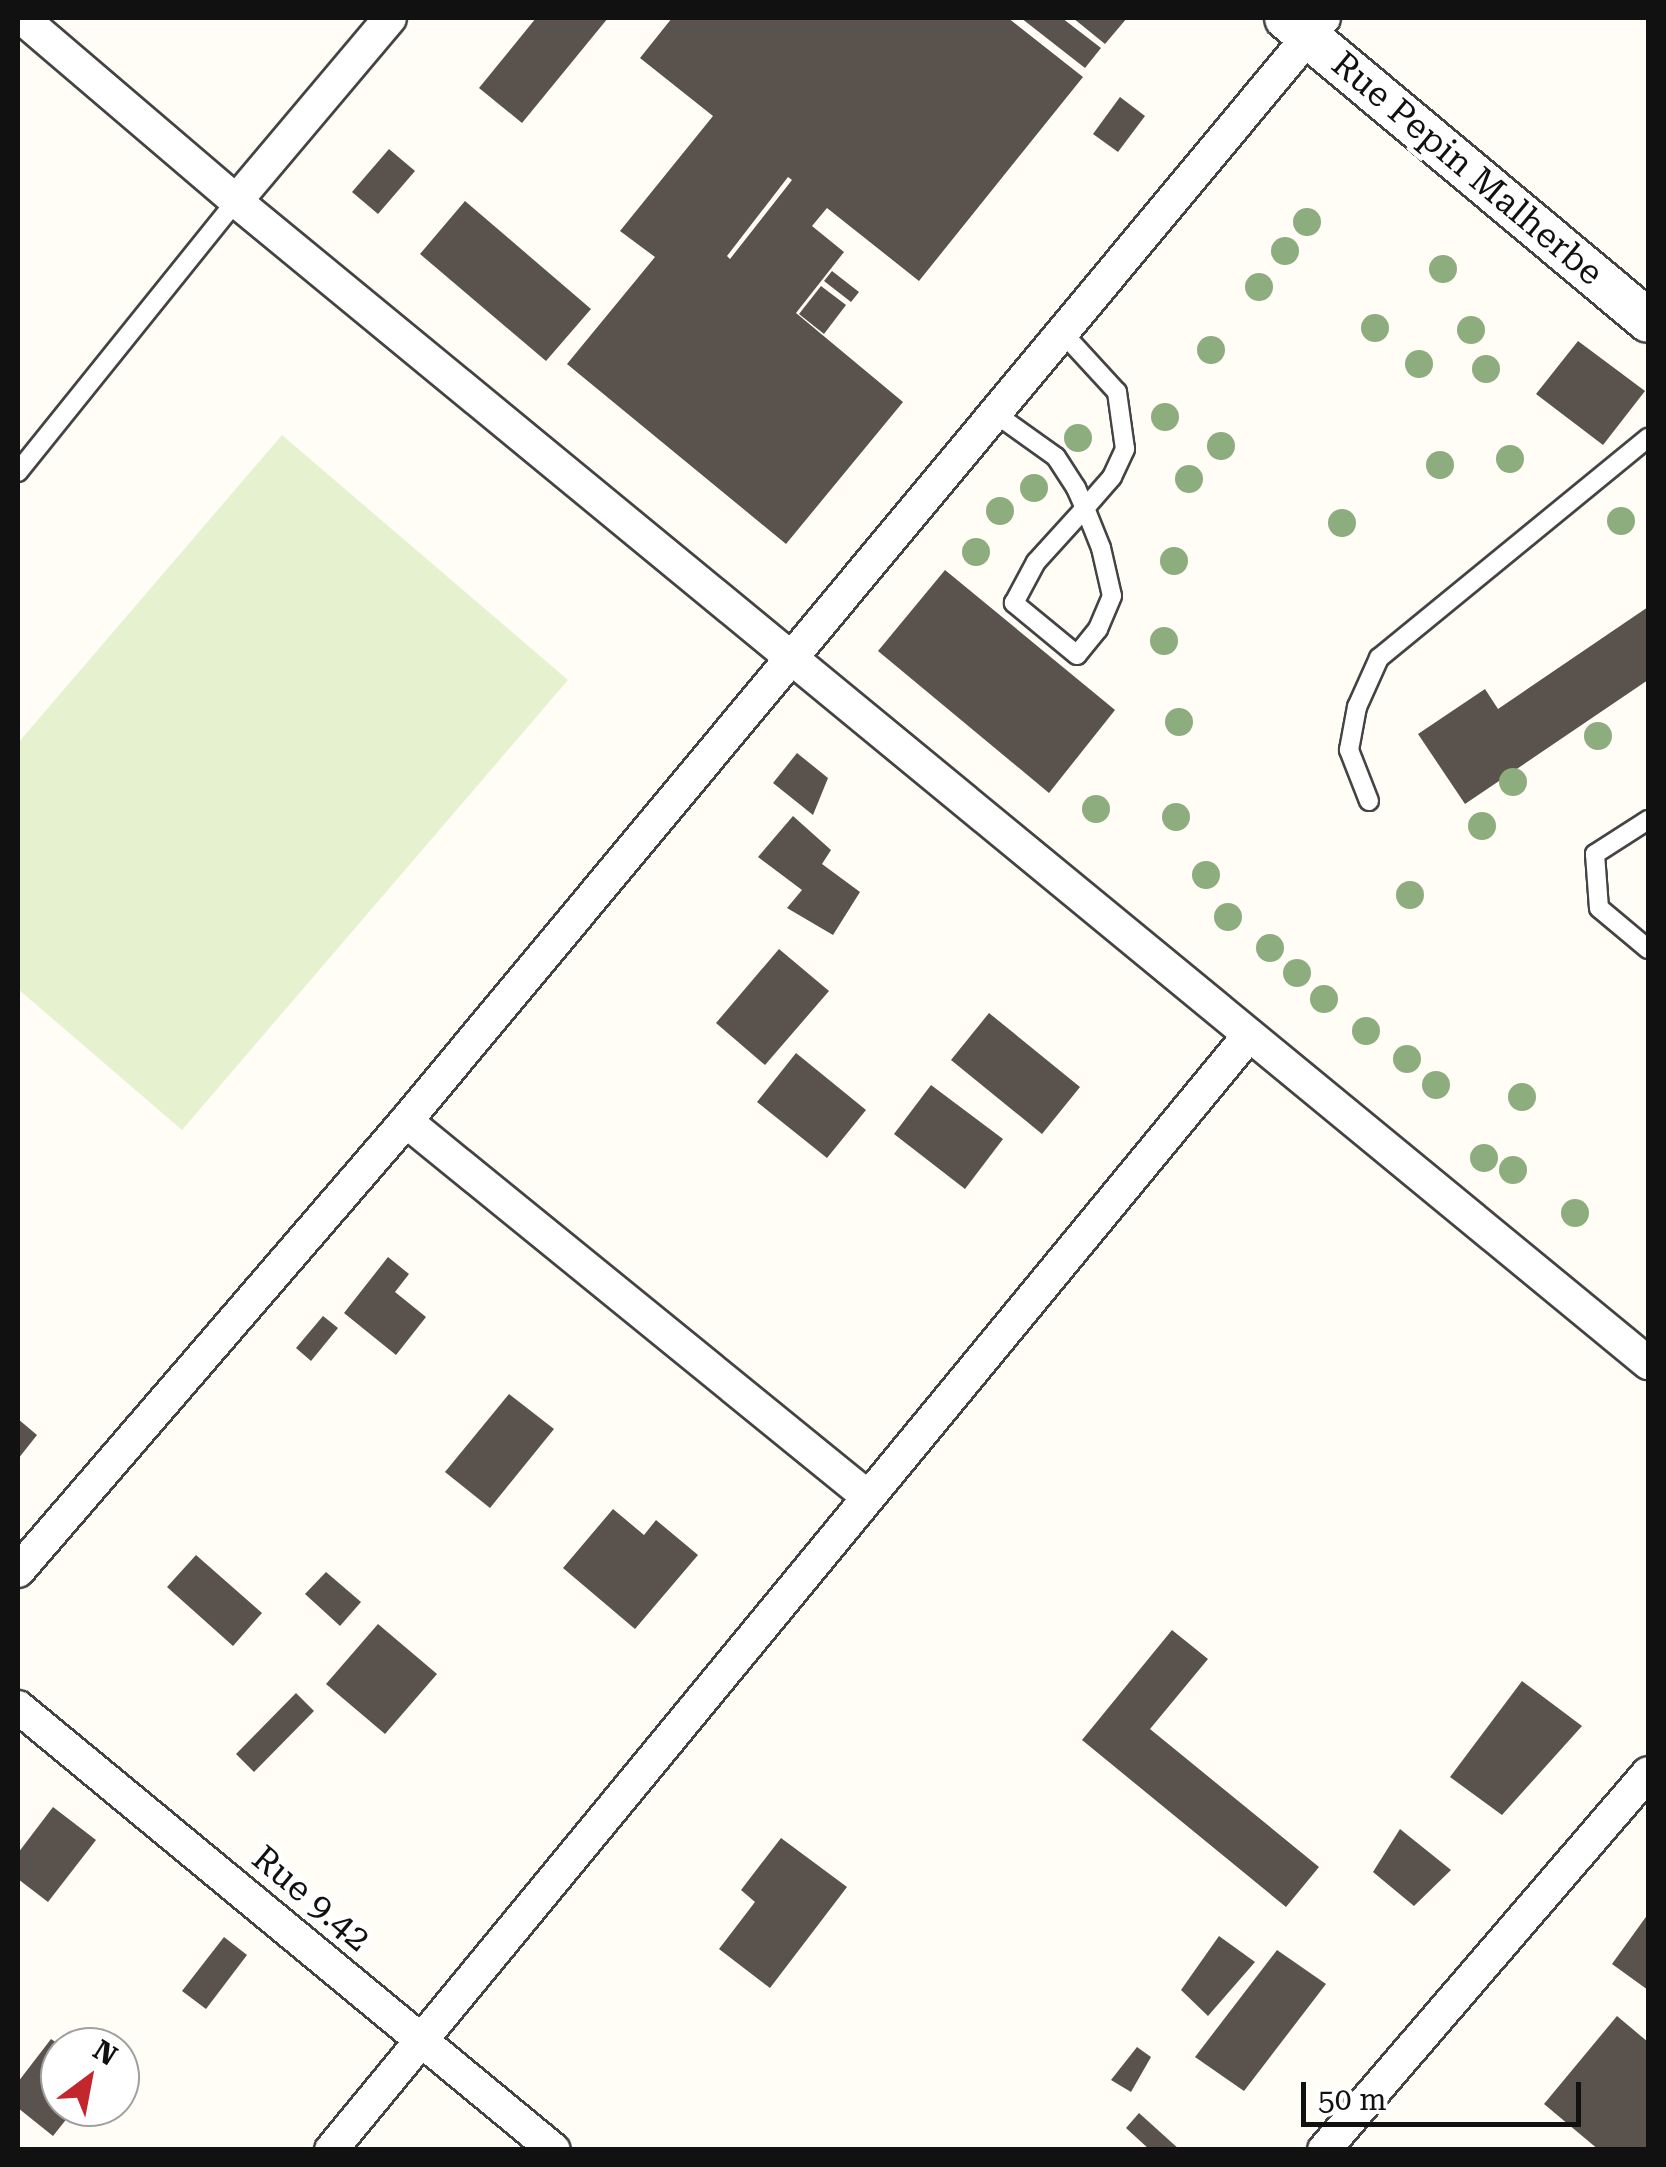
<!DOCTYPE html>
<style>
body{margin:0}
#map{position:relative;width:1666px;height:2167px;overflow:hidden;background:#fffdf5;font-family:"Roboto Serif",serif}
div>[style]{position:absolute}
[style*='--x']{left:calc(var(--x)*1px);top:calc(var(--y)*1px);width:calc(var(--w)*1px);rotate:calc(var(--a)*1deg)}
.pitch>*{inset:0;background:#e6f2cf}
.building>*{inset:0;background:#5a524d}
.roads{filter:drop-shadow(2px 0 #444) drop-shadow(-2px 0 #444) drop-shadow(0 2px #444) drop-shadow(0 -2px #444)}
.service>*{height:18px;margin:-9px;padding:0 9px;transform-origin:9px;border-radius:9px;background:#fff}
.minor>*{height:32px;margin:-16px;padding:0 16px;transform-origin:16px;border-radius:16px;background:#fff}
.tertiary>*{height:42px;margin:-21px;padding:0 21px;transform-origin:21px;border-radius:21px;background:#fff}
.trees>*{width:28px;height:28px;margin:-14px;border-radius:50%;background:#8dad7f}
span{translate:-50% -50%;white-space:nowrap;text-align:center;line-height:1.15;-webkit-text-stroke:10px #fff;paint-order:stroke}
.street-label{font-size:35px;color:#111}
.frame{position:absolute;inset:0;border:20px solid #111;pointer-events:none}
.north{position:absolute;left:40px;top:2027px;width:100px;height:100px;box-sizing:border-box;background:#fff;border:2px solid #a0a0a0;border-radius:50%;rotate:32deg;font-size:28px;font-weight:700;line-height:40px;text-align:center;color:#111}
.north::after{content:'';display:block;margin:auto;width:35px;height:45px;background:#c4262e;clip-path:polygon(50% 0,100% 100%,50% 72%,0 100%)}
.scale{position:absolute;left:1301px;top:2082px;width:280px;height:45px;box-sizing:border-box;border:5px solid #111;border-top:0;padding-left:12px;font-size:30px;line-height:35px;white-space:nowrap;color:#111;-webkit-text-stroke:8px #fff;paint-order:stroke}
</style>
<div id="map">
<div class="pitch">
<i style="clip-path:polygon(282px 435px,568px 680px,182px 1130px,18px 989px,18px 743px)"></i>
</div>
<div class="building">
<i style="clip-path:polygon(536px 18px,608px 18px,522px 123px,479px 88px)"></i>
<i style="clip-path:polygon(evenodd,672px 18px,1008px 18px,1083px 77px,919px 281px,827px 208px,812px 226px,844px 252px,796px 313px,903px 402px,786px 544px,567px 364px,655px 257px,620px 231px,713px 116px,640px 58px,672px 18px,788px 177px,792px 180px,730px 259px,727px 256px,788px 177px)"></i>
<i style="clip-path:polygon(1021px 18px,1062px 18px,1101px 48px,1085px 68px)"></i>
<i style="clip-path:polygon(1073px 18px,1127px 18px,1105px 44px)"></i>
<i style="clip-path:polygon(1120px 97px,1145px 116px,1118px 152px,1093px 134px)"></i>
<i style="clip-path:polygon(389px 149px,415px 171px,378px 214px,352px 192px)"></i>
<i style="clip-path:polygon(465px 201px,591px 309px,546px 361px,420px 254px)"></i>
<i style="clip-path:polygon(832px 271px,859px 292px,851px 302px,824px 281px)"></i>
<i style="clip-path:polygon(821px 286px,846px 305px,824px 334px,799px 314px)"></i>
<i style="clip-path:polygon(1578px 341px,1645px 391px,1603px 445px,1536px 394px)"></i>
<i style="clip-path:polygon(945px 570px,1115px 710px,1049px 793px,878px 651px)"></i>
<i style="clip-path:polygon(1648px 607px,1648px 680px,1465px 804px,1418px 734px,1485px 689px,1498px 709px)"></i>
<i style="clip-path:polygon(797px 753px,828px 778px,813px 815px,773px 783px)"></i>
<i style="clip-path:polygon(793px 816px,831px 850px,822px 864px,860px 892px,833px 935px,787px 908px,802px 890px,758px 857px)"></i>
<i style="clip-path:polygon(779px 949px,829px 991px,765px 1065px,716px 1023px)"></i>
<i style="clip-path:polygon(989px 1013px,1080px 1087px,1042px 1134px,951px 1060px)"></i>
<i style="clip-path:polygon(796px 1053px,866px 1110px,827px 1158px,757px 1102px)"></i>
<i style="clip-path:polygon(931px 1085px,1003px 1139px,965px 1189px,894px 1134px)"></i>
<i style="clip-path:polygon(388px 1257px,409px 1274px,395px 1292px,426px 1317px,396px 1355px,344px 1313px)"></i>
<i style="clip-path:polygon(323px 1316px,338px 1328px,311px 1361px,296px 1348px)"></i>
<i style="clip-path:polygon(509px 1394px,554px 1429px,490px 1508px,445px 1472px)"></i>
<i style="clip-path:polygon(18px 1419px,37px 1435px,18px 1459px)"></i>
<i style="clip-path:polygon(613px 1509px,644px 1535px,656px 1520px,698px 1555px,635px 1629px,563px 1568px)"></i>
<i style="clip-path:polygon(196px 1555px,262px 1613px,233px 1646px,167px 1587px)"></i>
<i style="clip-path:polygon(326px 1572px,361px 1602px,340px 1626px,305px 1594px)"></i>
<i style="clip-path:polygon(378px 1624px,437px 1674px,385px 1734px,326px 1684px)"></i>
<i style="clip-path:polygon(1172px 1630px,1208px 1659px,1150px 1729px,1319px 1867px,1286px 1907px,1082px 1740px)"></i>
<i style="clip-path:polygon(1522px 1681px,1582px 1726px,1502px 1815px,1450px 1777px)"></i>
<i style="clip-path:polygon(296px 1693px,314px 1711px,254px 1772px,236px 1754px)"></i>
<i style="clip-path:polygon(53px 1807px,96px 1840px,48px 1902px,18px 1879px,18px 1853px)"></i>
<i style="clip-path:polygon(1400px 1829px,1451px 1870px,1414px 1906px,1373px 1872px)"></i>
<i style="clip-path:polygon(781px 1838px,847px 1887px,770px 1988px,719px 1949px,755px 1902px,741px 1890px)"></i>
<i style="clip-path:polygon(1648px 1914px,1648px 1990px,1612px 1964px)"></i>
<i style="clip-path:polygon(1219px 1936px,1255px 1962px,1208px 2016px,1181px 1990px)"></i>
<i style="clip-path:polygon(224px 1937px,247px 1955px,206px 2009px,182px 1991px)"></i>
<i style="clip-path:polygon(1277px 1950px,1326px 1984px,1244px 2091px,1195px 2057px)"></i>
<i style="clip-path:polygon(1617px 2016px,1648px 2042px,1648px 2150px,1599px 2150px,1544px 2104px)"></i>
<i style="clip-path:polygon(51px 2039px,60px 2045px,60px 2107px,76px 2107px,53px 2136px,18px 2108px,18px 2082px)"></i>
<i style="clip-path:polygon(1137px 2047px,1151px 2057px,1131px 2092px,1111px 2080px)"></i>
<i style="clip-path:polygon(1139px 2113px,1180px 2150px,1150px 2150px,1126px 2128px)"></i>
</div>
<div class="roads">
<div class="service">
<i style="--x:993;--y:412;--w:77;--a:35.5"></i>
<i style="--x:1056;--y:457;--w:37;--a:57"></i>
<i style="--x:1076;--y:488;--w:22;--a:66"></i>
<i style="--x:1085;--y:508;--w:43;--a:68.2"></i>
<i style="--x:1101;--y:548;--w:49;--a:77.1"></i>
<i style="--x:1112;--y:596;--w:36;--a:113"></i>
<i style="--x:1098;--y:629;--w:33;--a:129"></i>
<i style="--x:1077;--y:655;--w:82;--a:-140.5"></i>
<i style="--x:1014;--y:603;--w:47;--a:-61.8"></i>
<i style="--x:1036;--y:562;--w:73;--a:-47.8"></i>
<i style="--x:1085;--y:508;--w:41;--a:-48.9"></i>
<i style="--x:1112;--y:477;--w:31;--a:-65"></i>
<i style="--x:1125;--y:449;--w:58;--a:-98"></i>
<i style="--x:1117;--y:392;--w:83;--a:-132.6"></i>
<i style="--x:18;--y:472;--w:348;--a:-51.2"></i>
<i style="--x:1369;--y:801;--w:55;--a:-111.4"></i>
<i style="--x:1349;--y:750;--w:44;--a:-79.5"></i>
<i style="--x:1357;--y:707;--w:54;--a:-65.8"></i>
<i style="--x:1379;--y:658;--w:348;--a:-39.3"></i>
<i style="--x:1648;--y:820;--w:63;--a:147.3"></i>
<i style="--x:1595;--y:854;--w:54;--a:85.8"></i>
<i style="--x:1599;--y:908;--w:64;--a:39.9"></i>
</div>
<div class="minor">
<i style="--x:22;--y:18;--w:282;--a:40.5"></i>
<i style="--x:236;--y:201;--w:1829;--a:39.45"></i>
<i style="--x:236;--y:201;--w:239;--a:-49.9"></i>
<i style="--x:406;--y:1121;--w:596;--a:39.14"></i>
<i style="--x:18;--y:1571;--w:594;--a:-49.23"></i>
<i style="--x:406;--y:1121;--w:1435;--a:-50.23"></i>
<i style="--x:18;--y:1707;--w:695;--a:39.57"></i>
<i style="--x:331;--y:2150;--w:1444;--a:-50.53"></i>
<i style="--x:1324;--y:2150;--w:497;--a:-49.3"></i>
</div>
<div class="tertiary">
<i style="--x:1286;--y:18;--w:472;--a:39.9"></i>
</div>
</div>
<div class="trees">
<i style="left:1307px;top:222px"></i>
<i style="left:1285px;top:251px"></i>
<i style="left:1443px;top:269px"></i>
<i style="left:1259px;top:287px"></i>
<i style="left:1375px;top:328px"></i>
<i style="left:1471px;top:330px"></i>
<i style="left:1211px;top:350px"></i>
<i style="left:1419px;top:364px"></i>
<i style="left:1486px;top:369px"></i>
<i style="left:1165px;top:417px"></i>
<i style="left:1078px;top:438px"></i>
<i style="left:1221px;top:446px"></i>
<i style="left:1510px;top:459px"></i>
<i style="left:1440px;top:465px"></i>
<i style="left:1189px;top:479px"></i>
<i style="left:1034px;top:488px"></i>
<i style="left:1000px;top:511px"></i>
<i style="left:1621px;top:521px"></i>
<i style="left:1342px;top:523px"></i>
<i style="left:976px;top:552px"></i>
<i style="left:1174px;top:561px"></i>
<i style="left:1164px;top:641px"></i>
<i style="left:1179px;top:722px"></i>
<i style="left:1598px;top:736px"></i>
<i style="left:1513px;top:782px"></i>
<i style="left:1096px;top:809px"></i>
<i style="left:1176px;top:817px"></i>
<i style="left:1482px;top:826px"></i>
<i style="left:1206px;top:875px"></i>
<i style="left:1410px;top:895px"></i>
<i style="left:1228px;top:917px"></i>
<i style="left:1270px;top:948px"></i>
<i style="left:1297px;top:973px"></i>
<i style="left:1324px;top:999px"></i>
<i style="left:1366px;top:1031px"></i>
<i style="left:1407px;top:1059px"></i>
<i style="left:1436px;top:1085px"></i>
<i style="left:1522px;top:1097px"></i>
<i style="left:1484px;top:1158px"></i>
<i style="left:1513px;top:1170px"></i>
<i style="left:1575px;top:1213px"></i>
</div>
<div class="street-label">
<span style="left:1467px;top:169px;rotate:40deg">Rue Pepin Malherbe</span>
<span style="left:311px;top:1899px;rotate:40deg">Rue 9.42</span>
</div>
<div class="frame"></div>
<div class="north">N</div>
<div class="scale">50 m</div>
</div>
